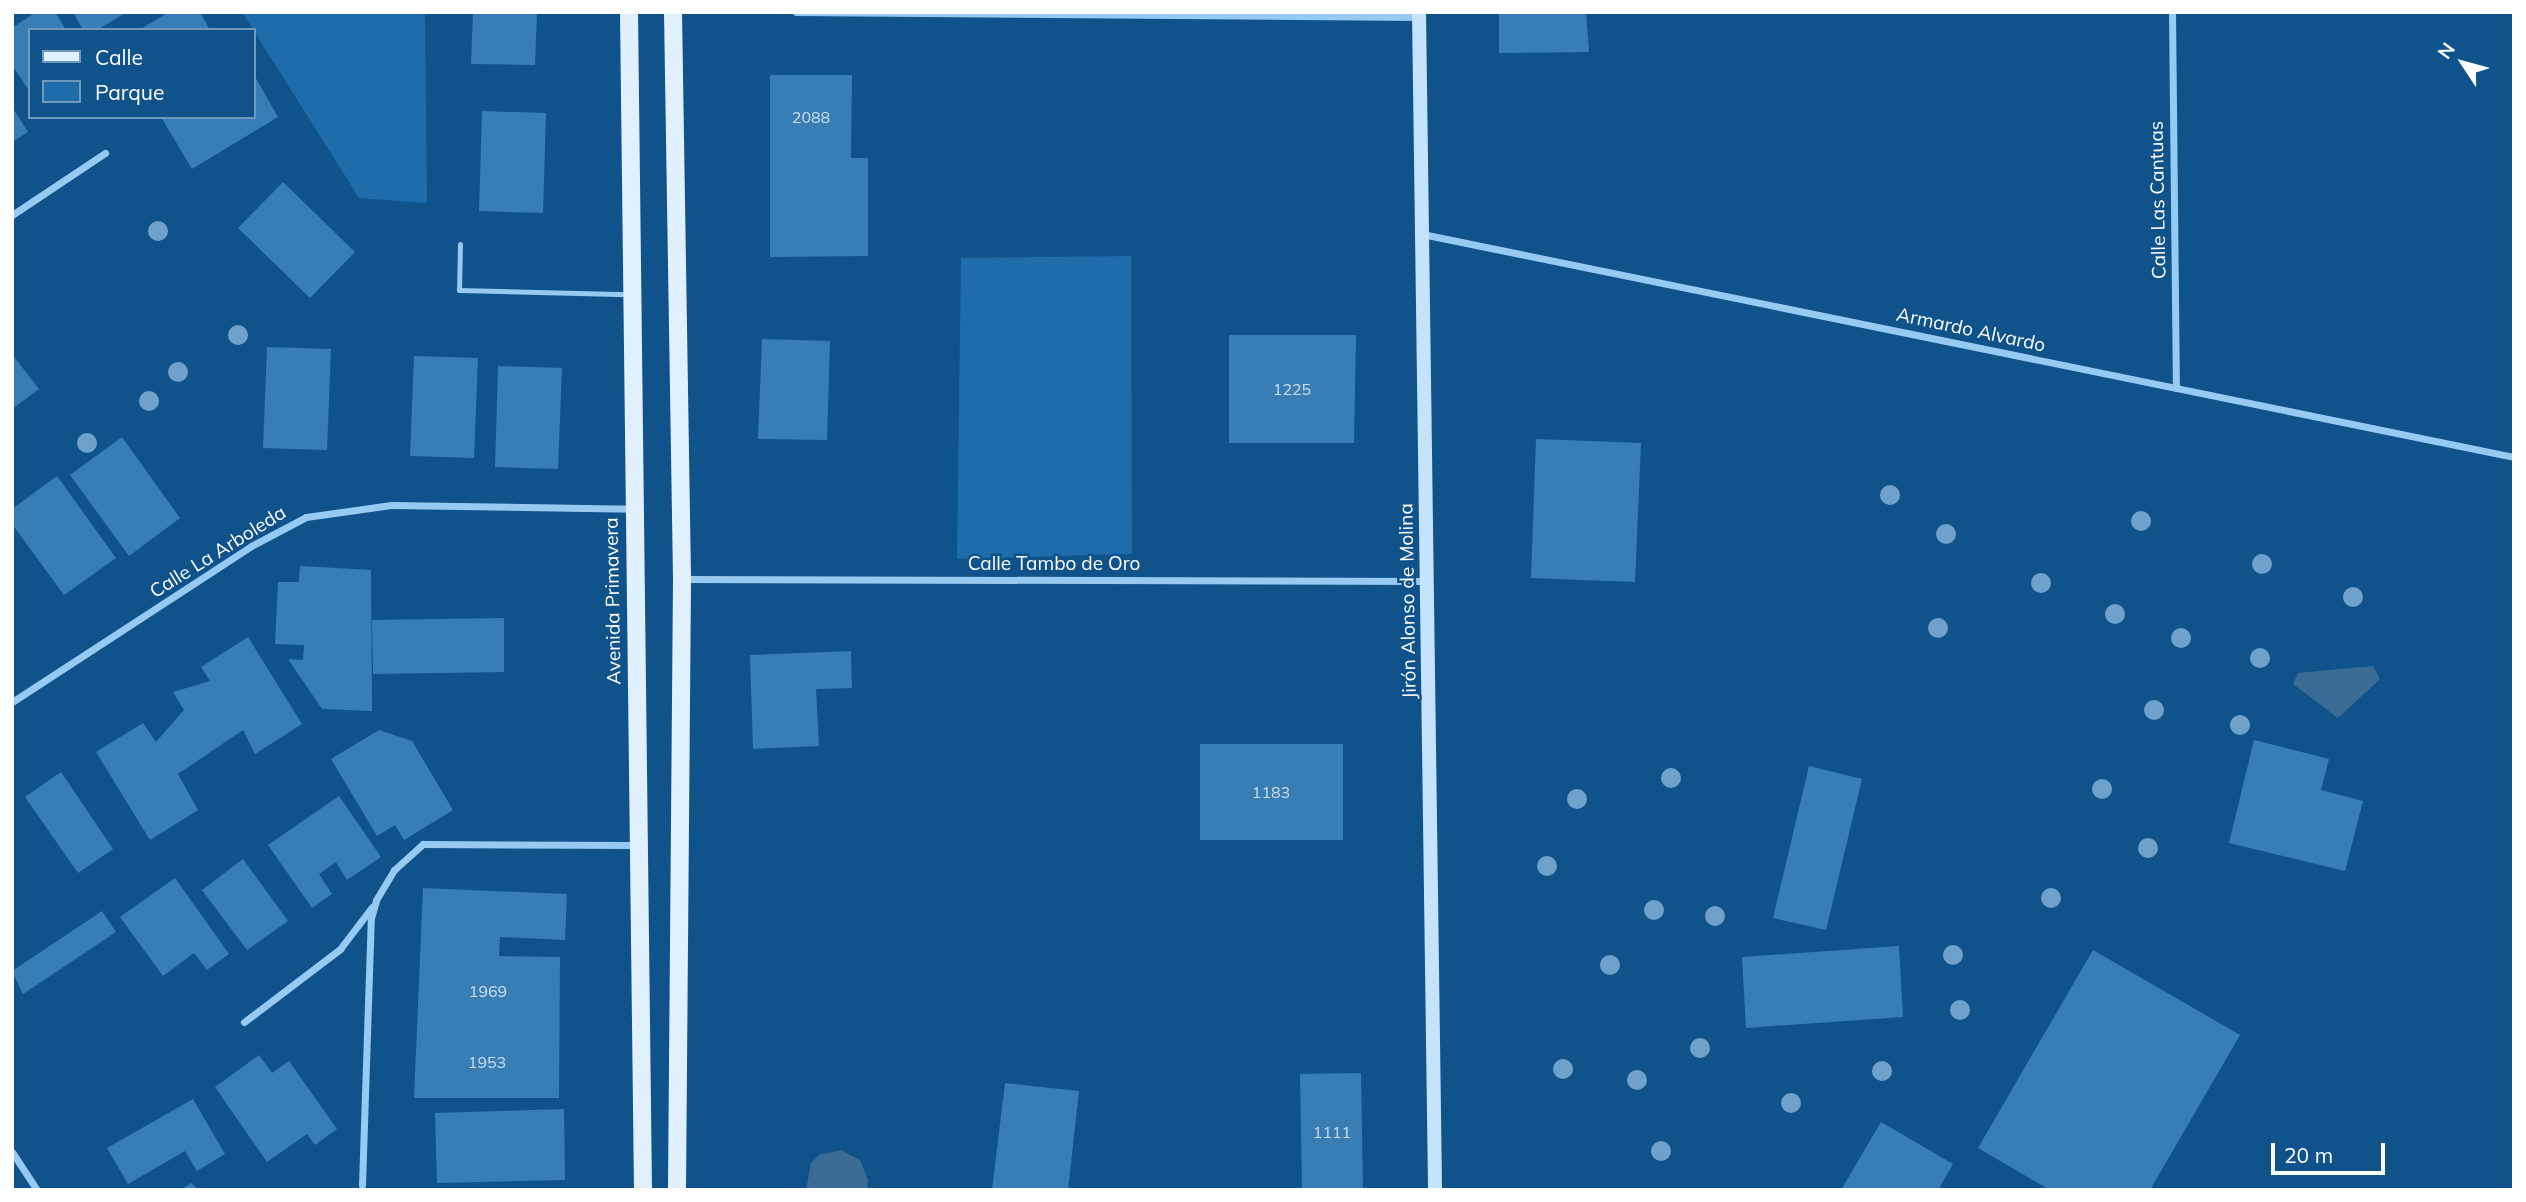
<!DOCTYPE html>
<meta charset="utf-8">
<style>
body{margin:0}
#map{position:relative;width:2526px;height:1202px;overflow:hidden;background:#10538b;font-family:Mulish,sans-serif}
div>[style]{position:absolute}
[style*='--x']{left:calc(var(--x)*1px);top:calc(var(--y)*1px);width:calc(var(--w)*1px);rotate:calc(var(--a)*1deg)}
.green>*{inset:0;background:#1e6ca9}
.water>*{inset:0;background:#3a6c96}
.building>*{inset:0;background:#387eb5}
.service>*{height:5px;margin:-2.5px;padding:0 2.5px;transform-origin:2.5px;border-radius:2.5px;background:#96caf2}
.minor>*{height:7px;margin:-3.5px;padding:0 3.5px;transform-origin:3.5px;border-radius:3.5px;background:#96caf2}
.secondary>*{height:14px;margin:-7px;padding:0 7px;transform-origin:7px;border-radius:7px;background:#c5e3fc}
.primary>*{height:18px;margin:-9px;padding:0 9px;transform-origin:9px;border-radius:9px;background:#e1f0ff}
.trees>*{width:20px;height:20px;margin:-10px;border-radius:50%;background:#6fa1ca}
span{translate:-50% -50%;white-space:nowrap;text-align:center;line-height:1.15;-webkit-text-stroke:5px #10538b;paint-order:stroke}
.number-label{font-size:16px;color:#cddfec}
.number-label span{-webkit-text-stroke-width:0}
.street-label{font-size:19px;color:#fff}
.frame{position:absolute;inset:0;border:14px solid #fff;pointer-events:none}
.legend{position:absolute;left:28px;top:28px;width:228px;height:91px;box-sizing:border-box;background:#10538b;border:2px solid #7098b9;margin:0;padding:9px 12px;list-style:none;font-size:21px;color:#fff}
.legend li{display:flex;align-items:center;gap:14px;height:35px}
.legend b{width:35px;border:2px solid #7098b9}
.north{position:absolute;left:2428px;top:28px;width:70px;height:70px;-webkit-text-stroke:5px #10538b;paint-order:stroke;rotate:306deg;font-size:19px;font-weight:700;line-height:28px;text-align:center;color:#fff}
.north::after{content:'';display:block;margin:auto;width:24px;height:32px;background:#fff;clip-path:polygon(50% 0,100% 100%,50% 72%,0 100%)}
.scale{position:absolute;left:2271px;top:1143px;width:114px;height:32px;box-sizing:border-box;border:4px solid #fff;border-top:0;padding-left:9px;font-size:21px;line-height:24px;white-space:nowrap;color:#fff;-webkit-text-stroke:5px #10538b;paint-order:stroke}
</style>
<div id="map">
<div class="green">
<i style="clip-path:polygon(242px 12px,425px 12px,427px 203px,359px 198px)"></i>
<i style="clip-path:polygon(1131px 256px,1132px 554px,957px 559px,961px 258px)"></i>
</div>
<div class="water">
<i style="clip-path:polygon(2373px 666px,2380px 679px,2338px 718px,2293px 684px,2298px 673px)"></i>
<i style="clip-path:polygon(841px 1150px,860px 1160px,868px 1180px,867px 1190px,806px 1190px,811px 1163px,819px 1155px)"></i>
</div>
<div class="building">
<i style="clip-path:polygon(36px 12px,55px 12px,66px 30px,30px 30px,30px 92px,12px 65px,12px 28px)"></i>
<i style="clip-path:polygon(73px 12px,127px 12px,97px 30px,83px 30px)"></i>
<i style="clip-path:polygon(169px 12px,200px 12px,210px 30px,139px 30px)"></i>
<i style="clip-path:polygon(473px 12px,537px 12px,535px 65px,471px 64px)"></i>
<i style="clip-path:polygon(1499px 12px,1586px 12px,1589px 52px,1499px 53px)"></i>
<i style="clip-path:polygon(254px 75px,278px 117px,192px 169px,161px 117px,254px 117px)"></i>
<i style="clip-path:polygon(770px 75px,852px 75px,851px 158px,868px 158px,868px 256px,770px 257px)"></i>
<i style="clip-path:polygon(12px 107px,28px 132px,12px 142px)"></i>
<i style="clip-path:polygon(482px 111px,546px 113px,543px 213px,479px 211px)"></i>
<i style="clip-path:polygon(283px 182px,355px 252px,310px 298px,238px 228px)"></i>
<i style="clip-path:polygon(1229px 335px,1356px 335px,1354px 443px,1229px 443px)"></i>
<i style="clip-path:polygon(762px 339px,830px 341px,827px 440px,758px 439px)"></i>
<i style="clip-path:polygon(267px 347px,331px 349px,327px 450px,263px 448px)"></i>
<i style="clip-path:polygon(12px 354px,39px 389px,12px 409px)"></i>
<i style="clip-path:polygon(414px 356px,478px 358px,474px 458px,410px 456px)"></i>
<i style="clip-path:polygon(498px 366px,562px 368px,558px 469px,495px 467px)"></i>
<i style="clip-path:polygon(122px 437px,180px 518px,129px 556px,70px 475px)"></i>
<i style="clip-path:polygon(1536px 439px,1641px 443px,1635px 582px,1531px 578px)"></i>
<i style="clip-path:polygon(57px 476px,116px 558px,64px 595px,12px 524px,12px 509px)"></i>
<i style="clip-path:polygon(300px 566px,371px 570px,372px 711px,322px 709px,288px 659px,303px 660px,304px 645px,275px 644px,278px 582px,299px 582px)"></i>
<i style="clip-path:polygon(504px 618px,504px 672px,373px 674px,372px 620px)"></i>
<i style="clip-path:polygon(248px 637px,302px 724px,255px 754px,243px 730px,178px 774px,198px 810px,150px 840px,96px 752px,143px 723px,156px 742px,184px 710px,173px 692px,210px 681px,201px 667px)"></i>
<i style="clip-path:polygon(851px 651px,852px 688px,816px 689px,819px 746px,753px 749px,750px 655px)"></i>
<i style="clip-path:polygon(379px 730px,412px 741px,453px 810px,404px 840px,395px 825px,377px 836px,331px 759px)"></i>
<i style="clip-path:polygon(2254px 740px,2329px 759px,2321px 790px,2363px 801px,2345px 871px,2229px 843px)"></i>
<i style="clip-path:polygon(1200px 744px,1343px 744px,1343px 840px,1200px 840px)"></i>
<i style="clip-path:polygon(1809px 766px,1862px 779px,1826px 930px,1773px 918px)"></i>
<i style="clip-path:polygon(61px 772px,113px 849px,78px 873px,25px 797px)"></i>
<i style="clip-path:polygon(339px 796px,381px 857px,347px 880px,336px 862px,319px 874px,332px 894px,312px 908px,268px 845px)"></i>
<i style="clip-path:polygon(243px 859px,288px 921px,247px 950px,202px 890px)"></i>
<i style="clip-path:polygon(175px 878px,229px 954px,207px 970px,194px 953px,163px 976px,120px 917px)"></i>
<i style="clip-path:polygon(423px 888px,567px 894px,565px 940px,500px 937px,499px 956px,560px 957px,559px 1098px,414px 1098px)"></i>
<i style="clip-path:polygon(102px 911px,116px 932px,23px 994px,12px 971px)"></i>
<i style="clip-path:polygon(1899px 946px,1903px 1017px,1746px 1028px,1742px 957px)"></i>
<i style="clip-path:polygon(2093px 950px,2240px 1035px,2150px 1190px,2050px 1190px,1978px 1148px)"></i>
<i style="clip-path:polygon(259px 1055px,272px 1073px,289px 1061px,337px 1129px,315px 1145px,307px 1134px,267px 1162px,215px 1087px)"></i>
<i style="clip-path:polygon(1361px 1073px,1363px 1190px,1302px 1190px,1300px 1074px)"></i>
<i style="clip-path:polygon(1005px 1083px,1079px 1091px,1068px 1190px,992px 1190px)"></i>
<i style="clip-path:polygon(193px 1099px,225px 1154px,197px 1171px,185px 1151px,128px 1184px,107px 1148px)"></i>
<i style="clip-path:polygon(564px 1109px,565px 1180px,437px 1183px,435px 1113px)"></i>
<i style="clip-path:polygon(1881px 1122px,1953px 1164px,1938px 1190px,1841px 1190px)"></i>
<i style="clip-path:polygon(191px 1183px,199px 1190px,181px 1190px)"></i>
</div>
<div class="service">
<i style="--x:460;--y:244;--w:46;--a:91.2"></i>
<i style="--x:459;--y:290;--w:169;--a:1.4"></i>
</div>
<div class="minor">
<i style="--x:796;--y:12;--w:623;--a:0.46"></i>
<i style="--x:2172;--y:12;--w:376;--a:89.4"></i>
<i style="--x:12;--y:215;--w:112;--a:-33.7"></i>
<i style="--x:1422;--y:234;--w:1115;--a:11.54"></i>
<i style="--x:682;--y:579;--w:745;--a:0.15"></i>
<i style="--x:12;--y:702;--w:285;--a:-33.1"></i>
<i style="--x:251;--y:546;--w:62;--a:-27.8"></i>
<i style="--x:306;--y:517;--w:86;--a:-8"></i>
<i style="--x:391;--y:505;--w:242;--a:0.9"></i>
<i style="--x:244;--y:1022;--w:121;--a:-37.2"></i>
<i style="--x:340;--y:949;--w:53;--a:-52.7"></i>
<i style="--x:12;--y:1152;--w:45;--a:56.7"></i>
<i style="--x:362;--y:1185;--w:267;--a:-88.1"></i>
<i style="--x:371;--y:918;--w:19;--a:-74"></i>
<i style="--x:376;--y:900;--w:35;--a:-59"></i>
<i style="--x:394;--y:870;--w:39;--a:-42"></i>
<i style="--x:423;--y:844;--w:214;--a:0.3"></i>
</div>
<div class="secondary">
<i style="--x:1419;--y:12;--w:1178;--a:89.22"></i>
</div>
<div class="primary">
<i style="--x:629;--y:12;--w:1178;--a:89.32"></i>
<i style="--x:673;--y:12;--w:567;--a:89.09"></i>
<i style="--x:682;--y:579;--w:611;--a:90.47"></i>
</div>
<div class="trees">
<i style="left:158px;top:231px"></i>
<i style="left:238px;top:335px"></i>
<i style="left:178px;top:372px"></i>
<i style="left:149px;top:401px"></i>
<i style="left:87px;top:443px"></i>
<i style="left:1890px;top:495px"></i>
<i style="left:2141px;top:521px"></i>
<i style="left:1946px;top:534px"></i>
<i style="left:2262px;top:564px"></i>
<i style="left:2041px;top:583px"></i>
<i style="left:2353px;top:597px"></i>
<i style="left:2115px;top:614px"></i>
<i style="left:1938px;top:628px"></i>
<i style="left:2181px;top:638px"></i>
<i style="left:2260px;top:658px"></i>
<i style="left:2154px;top:710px"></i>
<i style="left:2240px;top:725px"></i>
<i style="left:1671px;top:778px"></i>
<i style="left:2102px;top:789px"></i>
<i style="left:1577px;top:799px"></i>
<i style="left:2148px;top:848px"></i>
<i style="left:1547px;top:866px"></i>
<i style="left:2051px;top:898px"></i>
<i style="left:1654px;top:910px"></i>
<i style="left:1715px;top:916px"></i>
<i style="left:1953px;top:955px"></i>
<i style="left:1610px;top:965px"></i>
<i style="left:1960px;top:1010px"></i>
<i style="left:1700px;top:1048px"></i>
<i style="left:1563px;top:1069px"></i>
<i style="left:1882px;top:1071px"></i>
<i style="left:1637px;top:1080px"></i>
<i style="left:1791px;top:1103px"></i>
<i style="left:1661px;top:1151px"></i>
</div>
<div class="number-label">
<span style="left:811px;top:117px">2088</span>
<span style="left:1292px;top:389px">1225</span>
<span style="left:1271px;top:792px">1183</span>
<span style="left:488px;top:991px">1969</span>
<span style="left:487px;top:1062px">1953</span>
<span style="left:1332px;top:1132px">1111</span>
</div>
<div class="street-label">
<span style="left:2158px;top:200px;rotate:-91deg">Calle Las Cantuas</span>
<span style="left:1971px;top:330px;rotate:12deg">Armardo Alvardo</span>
<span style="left:218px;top:552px;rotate:-32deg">Calle La Arboleda</span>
<span style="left:1054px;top:564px">Calle Tambo de Oro</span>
<span style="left:613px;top:601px;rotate:-91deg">Avenida Primavera</span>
<span style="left:1408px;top:601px;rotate:-91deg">Jirón Alonso de Molina</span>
</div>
<div class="frame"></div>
<ul class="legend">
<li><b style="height:9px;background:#e1f0ff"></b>Calle</li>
<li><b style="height:19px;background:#1e6ca9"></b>Parque</li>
</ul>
<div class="north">N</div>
<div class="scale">20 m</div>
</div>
